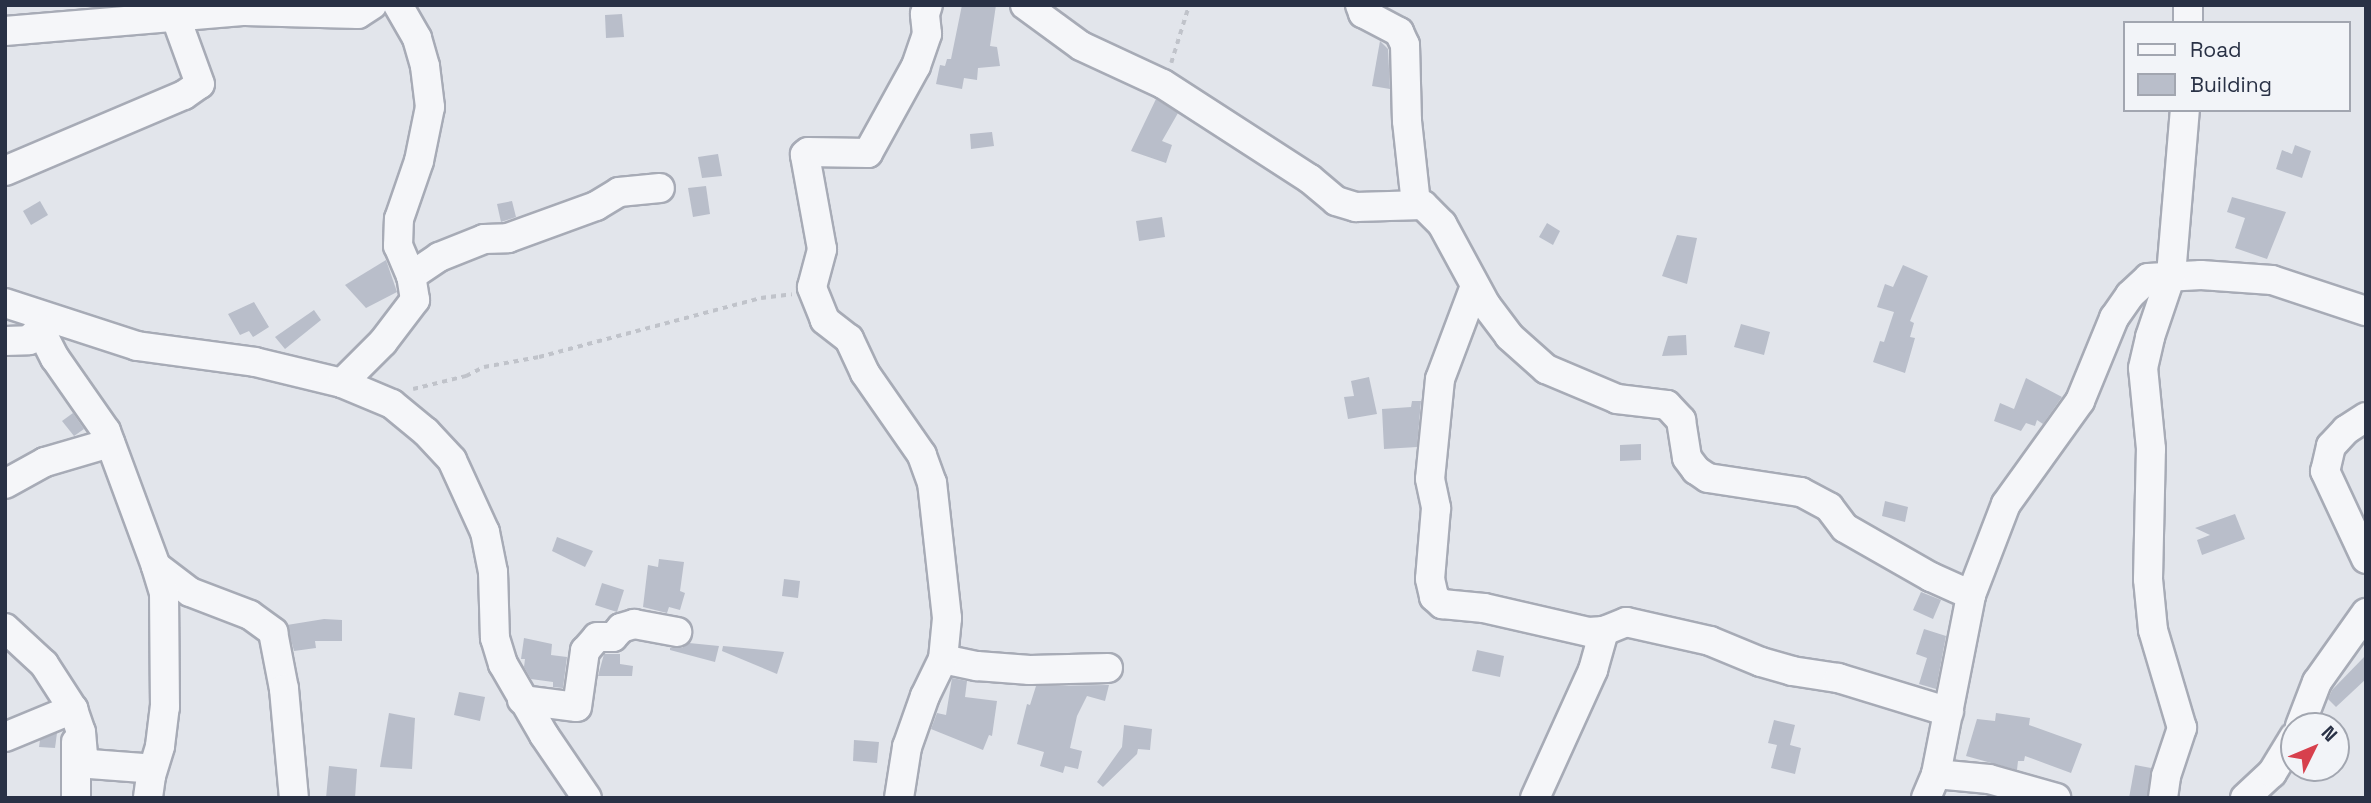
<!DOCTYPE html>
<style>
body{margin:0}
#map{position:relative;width:2371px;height:803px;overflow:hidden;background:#e2e5eb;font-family:"Space Grotesk",sans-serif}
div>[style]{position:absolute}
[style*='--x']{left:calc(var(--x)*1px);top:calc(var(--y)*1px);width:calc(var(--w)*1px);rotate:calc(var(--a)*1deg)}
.building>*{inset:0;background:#b9beca}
.path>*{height:3.5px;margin-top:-1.75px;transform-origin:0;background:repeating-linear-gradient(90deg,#c0c3ca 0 5px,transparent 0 10px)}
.roads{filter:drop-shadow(2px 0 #a7abb6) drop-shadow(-2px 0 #a7abb6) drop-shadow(0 2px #a7abb6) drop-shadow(0 -2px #a7abb6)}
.minor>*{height:28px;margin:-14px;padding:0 14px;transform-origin:14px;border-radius:14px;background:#f5f6f9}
span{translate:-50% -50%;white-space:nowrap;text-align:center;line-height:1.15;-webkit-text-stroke:5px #f2f4f8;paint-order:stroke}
.frame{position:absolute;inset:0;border:7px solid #293145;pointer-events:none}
.legend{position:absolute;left:2123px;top:21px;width:228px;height:91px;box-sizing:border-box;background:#f2f4f8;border:2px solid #a2a6b0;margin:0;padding:9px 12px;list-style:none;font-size:21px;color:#293145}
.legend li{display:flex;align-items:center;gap:14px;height:35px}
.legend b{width:35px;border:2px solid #a2a6b0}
.north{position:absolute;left:2280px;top:712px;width:70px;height:70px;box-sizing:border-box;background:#f2f4f8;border:2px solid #a2a6b0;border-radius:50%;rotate:47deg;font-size:19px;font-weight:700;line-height:28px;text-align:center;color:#293145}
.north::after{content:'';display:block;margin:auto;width:24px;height:32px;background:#d7404d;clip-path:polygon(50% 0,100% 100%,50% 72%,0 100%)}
</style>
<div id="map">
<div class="building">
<i style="clip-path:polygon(962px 5px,996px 5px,990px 46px,997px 47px,1000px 66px,978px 68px,977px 80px,964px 78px,962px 89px,936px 84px,940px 65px,945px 66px,947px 59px,951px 59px)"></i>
<i style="clip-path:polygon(622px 14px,624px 37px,606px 38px,605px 15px)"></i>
<i style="clip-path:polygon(1380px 41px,1388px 49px,1390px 89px,1372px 86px)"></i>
<i style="clip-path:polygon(1156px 99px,1178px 113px,1162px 141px,1172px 145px,1166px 163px,1131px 151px)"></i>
<i style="clip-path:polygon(992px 132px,994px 146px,971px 149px,970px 134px)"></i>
<i style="clip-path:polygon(2295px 145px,2311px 151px,2302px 178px,2276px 169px,2282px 150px,2292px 154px)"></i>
<i style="clip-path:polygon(718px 154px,722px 176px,702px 178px,698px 157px)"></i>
<i style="clip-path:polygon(706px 186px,710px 214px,693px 217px,688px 188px)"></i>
<i style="clip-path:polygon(2232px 197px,2286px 212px,2267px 259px,2235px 248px,2245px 218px,2227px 212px)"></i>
<i style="clip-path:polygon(40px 201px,48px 215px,31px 225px,23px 211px)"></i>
<i style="clip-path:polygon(512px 201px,516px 217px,501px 222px,497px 204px)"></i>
<i style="clip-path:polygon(1162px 217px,1165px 237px,1139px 241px,1136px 221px)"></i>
<i style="clip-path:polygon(1547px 223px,1560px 231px,1553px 245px,1539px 237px)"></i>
<i style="clip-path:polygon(1677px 235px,1697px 238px,1687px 284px,1662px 276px)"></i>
<i style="clip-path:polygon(386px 260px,397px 292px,366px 308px,345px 285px)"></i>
<i style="clip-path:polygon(1903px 265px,1928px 276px,1910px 321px,1914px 323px,1910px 337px,1915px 338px,1905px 373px,1873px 362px,1880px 341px,1884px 342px,1894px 312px,1877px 307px,1885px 284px,1893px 287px)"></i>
<i style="clip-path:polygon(254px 302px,269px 327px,253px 337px,249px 331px,240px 335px,228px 314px)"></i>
<i style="clip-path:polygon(314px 310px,321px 320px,285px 349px,275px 337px)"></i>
<i style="clip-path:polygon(1741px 324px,1770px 332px,1764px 355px,1734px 347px)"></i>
<i style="clip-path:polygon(1686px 335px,1687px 355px,1662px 356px,1668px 336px)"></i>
<i style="clip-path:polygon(1369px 377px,1377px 414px,1348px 419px,1344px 397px,1354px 396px,1351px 381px)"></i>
<i style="clip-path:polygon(2026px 378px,2062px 397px,2043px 424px,2037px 420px,2035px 426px,2026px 423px,2021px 431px,1994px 421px,2000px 403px,2014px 409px)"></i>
<i style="clip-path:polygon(1412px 401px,1421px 401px,1417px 447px,1384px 449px,1382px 409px,1411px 407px)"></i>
<i style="clip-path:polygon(73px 413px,84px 429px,74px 436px,62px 421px)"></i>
<i style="clip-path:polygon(1641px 444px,1641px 460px,1620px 461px,1620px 445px)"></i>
<i style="clip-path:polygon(1885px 501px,1908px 507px,1905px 522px,1882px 516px)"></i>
<i style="clip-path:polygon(2235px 514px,2245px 539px,2202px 555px,2197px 540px,2210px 535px,2195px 528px)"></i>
<i style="clip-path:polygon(557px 537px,593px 551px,585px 567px,552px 551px)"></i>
<i style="clip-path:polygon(659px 559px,684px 562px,680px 591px,685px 593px,680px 610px,669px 607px,667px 613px,643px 607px,648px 565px,658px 567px)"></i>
<i style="clip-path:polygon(784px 579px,800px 581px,798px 598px,782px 596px)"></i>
<i style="clip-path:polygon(602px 583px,624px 590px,617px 612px,595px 605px)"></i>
<i style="clip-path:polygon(1921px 592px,1941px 600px,1933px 619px,1913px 610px)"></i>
<i style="clip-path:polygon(324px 619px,342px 620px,342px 641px,315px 641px,316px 648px,294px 651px,287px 625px)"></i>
<i style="clip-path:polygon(1924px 629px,1946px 636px,1936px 689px,1919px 684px,1927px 658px,1916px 654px)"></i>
<i style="clip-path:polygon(524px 638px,552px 644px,551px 655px,567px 657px,563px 688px,553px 687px,553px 682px,531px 679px,524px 667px,525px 659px,521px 659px)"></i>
<i style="clip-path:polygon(689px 643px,719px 646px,715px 662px,670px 650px,670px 648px,682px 648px)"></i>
<i style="clip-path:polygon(723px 646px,784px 652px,777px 674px,722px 651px)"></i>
<i style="clip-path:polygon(1477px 650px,1504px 656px,1500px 677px,1472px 671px)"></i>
<i style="clip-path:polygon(604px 654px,620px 654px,620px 664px,633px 666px,632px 676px,598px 676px)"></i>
<i style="clip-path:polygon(2366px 655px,2366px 679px,2336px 707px,2328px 699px,2332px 690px)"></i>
<i style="clip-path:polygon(952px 678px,967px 681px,965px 697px,997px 701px,992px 736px,989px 735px,983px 750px,931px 729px,937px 713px,946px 715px)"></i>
<i style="clip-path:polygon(1109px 685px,1105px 701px,1087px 696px,1077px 716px,1070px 748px,1082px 751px,1078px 769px,1065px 766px,1063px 773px,1040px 766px,1044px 752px,1017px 744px,1027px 704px,1030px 705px,1036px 686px)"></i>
<i style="clip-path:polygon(459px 692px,485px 697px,480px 721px,454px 715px)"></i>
<i style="clip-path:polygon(389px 713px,415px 718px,412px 769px,380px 767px)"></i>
<i style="clip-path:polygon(1996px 713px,2030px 718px,2029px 725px,2082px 744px,2071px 773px,2025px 756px,2024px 761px,2018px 761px,2017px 770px,1966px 756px,1977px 719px,1995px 721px)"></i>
<i style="clip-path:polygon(1774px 720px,1795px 725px,1790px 745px,1801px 748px,1795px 774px,1771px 768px,1777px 745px,1768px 743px)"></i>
<i style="clip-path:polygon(1124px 725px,1152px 729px,1150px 750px,1138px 749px,1137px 754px,1103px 787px,1097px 782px,1122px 747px)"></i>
<i style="clip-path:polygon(57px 733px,55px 748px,39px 747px,40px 740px)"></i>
<i style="clip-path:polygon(854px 740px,879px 742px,877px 763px,853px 761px)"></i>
<i style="clip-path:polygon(2135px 765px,2151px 768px,2147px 798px,2129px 798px)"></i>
<i style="clip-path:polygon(329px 766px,357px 769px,355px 798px,326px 798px)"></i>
</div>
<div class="path">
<i style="--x:1171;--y:63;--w:61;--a:-72.8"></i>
<i style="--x:413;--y:389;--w:55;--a:-13.8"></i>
<i style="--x:466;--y:376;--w:20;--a:-27"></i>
<i style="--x:484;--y:367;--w:56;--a:-10.3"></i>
<i style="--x:539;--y:357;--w:230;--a:-14.9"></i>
<i style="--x:761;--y:298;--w:31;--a:-7"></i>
</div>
<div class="roads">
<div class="minor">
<i style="--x:1025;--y:5;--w:69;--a:36.2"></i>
<i style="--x:1081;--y:46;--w:90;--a:24.9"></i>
<i style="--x:1163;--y:84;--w:175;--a:32.9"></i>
<i style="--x:1310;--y:179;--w:34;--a:40"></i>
<i style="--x:1336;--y:201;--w:21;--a:17"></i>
<i style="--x:1356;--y:207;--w:67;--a:-1.7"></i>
<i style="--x:1423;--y:205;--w:27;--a:45"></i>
<i style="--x:1442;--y:224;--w:92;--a:61.5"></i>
<i style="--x:1486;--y:305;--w:39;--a:53"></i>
<i style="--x:1509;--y:336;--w:50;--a:41.7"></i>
<i style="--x:1546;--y:369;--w:77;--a:22.9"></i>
<i style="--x:1617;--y:399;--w:50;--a:6.8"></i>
<i style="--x:1667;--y:405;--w:21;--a:47"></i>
<i style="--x:1681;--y:420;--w:38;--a:81"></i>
<i style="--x:1687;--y:458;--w:15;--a:53"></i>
<i style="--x:1696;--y:470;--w:14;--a:34"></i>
<i style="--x:1708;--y:478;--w:94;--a:8.6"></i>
<i style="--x:1801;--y:492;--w:32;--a:28"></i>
<i style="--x:1829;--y:507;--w:26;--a:53"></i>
<i style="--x:1845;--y:528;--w:99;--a:29.7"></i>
<i style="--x:1931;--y:577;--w:44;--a:24.2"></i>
<i style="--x:1360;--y:5;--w:9;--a:69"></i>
<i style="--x:1363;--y:13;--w:41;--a:27.8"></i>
<i style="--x:1399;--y:32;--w:14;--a:65"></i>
<i style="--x:1405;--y:45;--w:76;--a:88.5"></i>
<i style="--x:1407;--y:121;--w:83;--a:83.8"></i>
<i style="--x:2188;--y:23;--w:18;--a:-90"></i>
<i style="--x:5;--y:31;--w:241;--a:-4.8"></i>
<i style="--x:245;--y:11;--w:113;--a:1.5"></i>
<i style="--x:358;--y:14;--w:17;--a:-33"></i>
<i style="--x:5;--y:171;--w:194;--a:-23"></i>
<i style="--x:184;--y:95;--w:19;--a:-35"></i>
<i style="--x:200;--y:84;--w:70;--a:-110"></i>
<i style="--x:411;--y:276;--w:34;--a:-34"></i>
<i style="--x:439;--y:257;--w:48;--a:-21.8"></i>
<i style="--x:484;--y:239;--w:24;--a:-2"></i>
<i style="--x:508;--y:238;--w:94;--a:-20"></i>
<i style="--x:596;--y:206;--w:27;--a:-31"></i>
<i style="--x:619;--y:192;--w:41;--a:-5.6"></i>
<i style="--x:1475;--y:286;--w:99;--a:110.6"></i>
<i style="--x:1440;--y:379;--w:100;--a:95.7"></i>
<i style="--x:1430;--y:479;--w:30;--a:78"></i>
<i style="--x:1436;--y:508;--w:71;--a:94.8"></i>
<i style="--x:1430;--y:579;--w:18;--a:77"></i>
<i style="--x:1434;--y:597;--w:11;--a:41"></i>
<i style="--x:1442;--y:604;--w:42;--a:5.4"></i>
<i style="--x:1484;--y:608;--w:108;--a:12.9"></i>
<i style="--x:1589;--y:632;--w:15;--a:-4"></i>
<i style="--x:1604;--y:631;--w:24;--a:-22"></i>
<i style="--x:1626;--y:622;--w:86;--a:12.7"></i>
<i style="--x:1710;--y:641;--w:55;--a:22.4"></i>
<i style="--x:1761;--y:662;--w:32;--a:16"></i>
<i style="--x:1792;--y:671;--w:47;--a:8.7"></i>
<i style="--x:1838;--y:678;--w:116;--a:17"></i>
<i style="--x:5;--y:303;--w:139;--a:18"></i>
<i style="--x:137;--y:346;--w:119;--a:7.7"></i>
<i style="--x:255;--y:362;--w:89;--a:13.6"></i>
<i style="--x:342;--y:383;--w:54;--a:22.8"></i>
<i style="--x:392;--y:404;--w:44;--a:39.5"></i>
<i style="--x:426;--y:432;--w:38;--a:47"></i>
<i style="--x:452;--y:460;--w:79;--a:65.4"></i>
<i style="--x:485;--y:532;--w:41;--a:78.7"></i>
<i style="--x:493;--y:572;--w:66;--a:88.3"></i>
<i style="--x:495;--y:638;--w:27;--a:73"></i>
<i style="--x:503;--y:664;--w:82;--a:60"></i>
<i style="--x:544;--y:735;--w:76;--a:55.7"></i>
<i style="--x:43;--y:317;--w:12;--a:104"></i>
<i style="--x:40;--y:329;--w:33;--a:63"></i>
<i style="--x:55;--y:358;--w:89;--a:55.1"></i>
<i style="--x:106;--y:431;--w:144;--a:69.7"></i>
<i style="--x:156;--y:566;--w:43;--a:37.4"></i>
<i style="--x:190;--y:592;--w:64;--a:21"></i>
<i style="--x:250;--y:615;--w:29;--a:36"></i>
<i style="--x:273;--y:632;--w:58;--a:79.1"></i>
<i style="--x:284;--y:689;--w:109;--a:84.8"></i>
<i style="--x:5;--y:341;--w:24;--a:-2"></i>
<i style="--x:29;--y:340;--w:16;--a:-45"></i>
<i style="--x:342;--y:383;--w:58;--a:-45"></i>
<i style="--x:383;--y:342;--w:53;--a:-52.7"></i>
<i style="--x:415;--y:300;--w:24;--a:-99"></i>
<i style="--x:411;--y:276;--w:33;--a:-113"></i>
<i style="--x:398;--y:246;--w:27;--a:-88"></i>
<i style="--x:399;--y:219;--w:61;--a:-71"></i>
<i style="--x:419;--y:161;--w:55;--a:-78.5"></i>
<i style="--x:430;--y:107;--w:41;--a:-97"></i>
<i style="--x:425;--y:66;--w:29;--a:-106"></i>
<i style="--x:417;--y:38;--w:38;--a:-120"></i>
<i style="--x:2366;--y:417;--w:24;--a:147"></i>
<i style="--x:2346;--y:430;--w:22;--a:133"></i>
<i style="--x:2331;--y:446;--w:26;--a:103"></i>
<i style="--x:2325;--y:471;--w:97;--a:65"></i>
<i style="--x:5;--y:484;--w:46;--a:-28.8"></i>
<i style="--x:45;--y:462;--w:68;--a:-16.3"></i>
<i style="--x:5;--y:628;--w:53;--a:42.7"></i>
<i style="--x:44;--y:664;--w:54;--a:57.2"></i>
<i style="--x:73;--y:709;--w:24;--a:71"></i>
<i style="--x:81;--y:732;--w:25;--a:85"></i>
<i style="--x:83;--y:757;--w:10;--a:45"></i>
<i style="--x:90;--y:764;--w:53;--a:4.3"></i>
<i style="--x:143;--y:768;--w:11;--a:45"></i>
<i style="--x:151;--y:776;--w:22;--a:98"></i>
<i style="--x:943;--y:659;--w:35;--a:12"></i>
<i style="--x:977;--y:666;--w:53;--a:4.3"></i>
<i style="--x:1030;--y:670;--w:78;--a:-1.5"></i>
<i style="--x:522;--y:700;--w:55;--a:7.3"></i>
<i style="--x:577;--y:707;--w:57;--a:-81.9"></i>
<i style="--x:585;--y:651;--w:18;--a:-49"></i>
<i style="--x:597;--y:637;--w:16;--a:0"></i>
<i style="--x:613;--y:637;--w:12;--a:-48"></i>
<i style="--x:621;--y:628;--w:14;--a:-17"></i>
<i style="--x:634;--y:624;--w:44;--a:10.5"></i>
<i style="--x:2300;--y:726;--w:47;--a:-68.9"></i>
<i style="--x:2317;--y:682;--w:85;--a:-54.6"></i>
<i style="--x:5;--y:737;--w:74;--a:-22.4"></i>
<i style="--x:76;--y:742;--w:56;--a:90"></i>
<i style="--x:1936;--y:774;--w:53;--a:5.4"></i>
<i style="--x:1989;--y:779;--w:70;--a:15.8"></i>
<i style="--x:151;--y:776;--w:31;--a:-73"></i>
<i style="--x:160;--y:746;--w:39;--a:-83"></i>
<i style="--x:165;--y:707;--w:114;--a:-90.5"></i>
<i style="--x:164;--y:593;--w:28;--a:-107"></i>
<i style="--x:899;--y:798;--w:52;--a:-81.1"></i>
<i style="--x:907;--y:747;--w:54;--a:-70.6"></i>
<i style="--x:925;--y:696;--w:41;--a:-64.1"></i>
<i style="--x:943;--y:659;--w:41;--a:-84.4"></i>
<i style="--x:947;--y:618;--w:136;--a:-96.3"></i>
<i style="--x:932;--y:483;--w:30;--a:-110"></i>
<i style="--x:922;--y:455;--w:100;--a:-124.8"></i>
<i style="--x:865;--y:373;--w:38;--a:-115"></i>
<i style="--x:849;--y:339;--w:31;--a:-142"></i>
<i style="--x:825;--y:320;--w:35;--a:-112"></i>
<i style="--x:812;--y:287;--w:39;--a:-75"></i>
<i style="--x:822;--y:249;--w:96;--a:-100.3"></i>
<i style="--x:805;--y:155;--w:4;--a:-45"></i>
<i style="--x:808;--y:152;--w:60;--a:1"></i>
<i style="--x:868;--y:153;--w:99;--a:-61.1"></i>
<i style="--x:916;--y:66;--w:34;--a:-71"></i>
<i style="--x:927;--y:34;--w:20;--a:-96"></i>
<i style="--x:925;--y:14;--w:9;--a:-72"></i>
<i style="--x:1535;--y:798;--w:141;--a:-65.6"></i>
<i style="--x:1593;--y:670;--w:41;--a:-74.2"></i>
<i style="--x:1926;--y:798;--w:26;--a:-67"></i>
<i style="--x:1936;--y:774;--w:182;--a:-78.9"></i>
<i style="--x:1971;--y:595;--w:97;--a:-69"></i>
<i style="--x:2006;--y:504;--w:127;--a:-54.3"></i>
<i style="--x:2080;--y:401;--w:90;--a:-67.7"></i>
<i style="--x:2114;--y:318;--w:28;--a:-55"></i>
<i style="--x:2130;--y:295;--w:25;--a:-43"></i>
<i style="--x:2148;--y:278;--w:53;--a:-3.2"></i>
<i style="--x:2201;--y:275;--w:71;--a:4"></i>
<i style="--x:2272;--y:280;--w:99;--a:18.3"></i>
<i style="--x:2163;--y:798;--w:22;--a:-82"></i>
<i style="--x:2166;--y:776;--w:51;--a:-71.6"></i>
<i style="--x:2182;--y:728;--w:102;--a:-106.5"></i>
<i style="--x:2153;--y:630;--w:51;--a:-95.6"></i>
<i style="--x:2148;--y:579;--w:130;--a:-88.7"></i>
<i style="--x:2151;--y:449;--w:81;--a:-95.6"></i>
<i style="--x:2143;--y:368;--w:32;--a:-77"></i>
<i style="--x:2150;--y:337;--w:65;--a:-71.3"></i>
<i style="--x:2171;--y:275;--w:166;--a:-85.2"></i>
<i style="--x:2245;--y:798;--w:37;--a:-43"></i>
<i style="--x:2272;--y:773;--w:42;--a:-58.6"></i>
</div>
</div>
<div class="frame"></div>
<ul class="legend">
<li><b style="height:9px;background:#f5f6f9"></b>Road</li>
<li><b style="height:19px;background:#b9beca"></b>Building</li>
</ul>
<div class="north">N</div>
</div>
